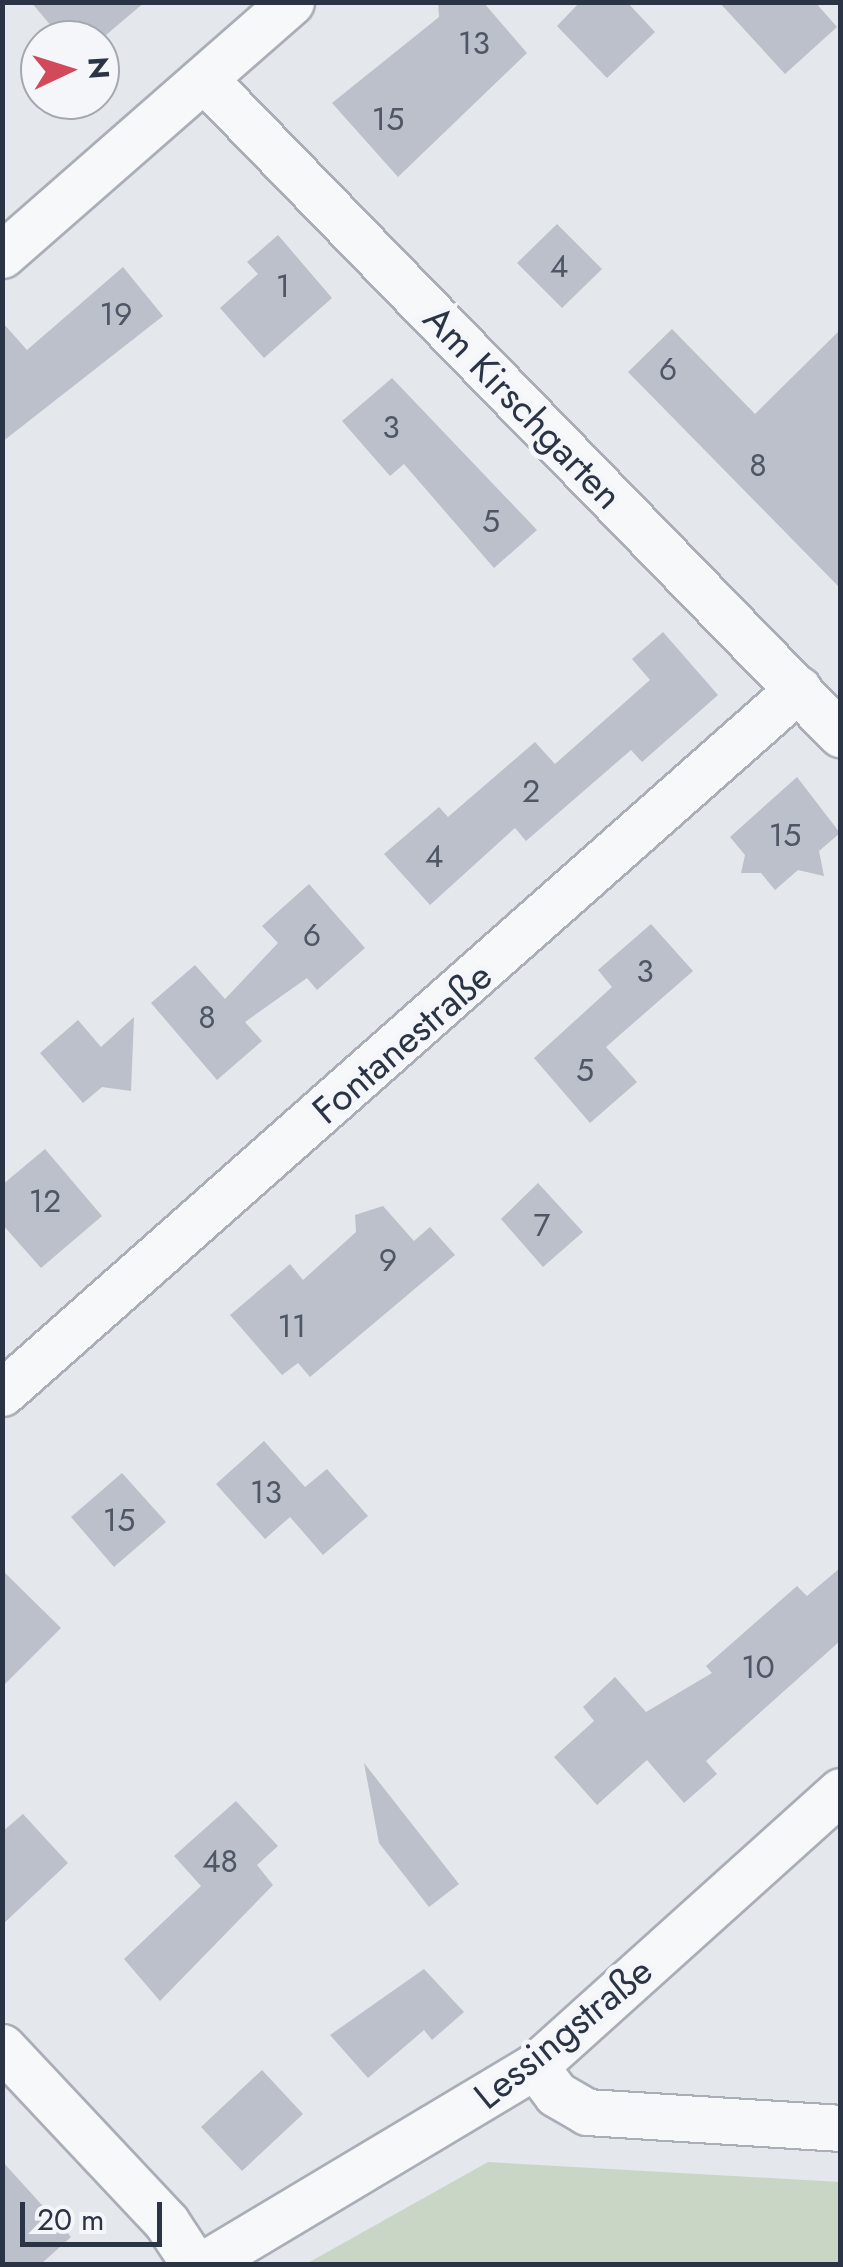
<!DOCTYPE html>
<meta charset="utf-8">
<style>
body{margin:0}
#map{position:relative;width:843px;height:2267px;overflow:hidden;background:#e4e7ec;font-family:Jost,sans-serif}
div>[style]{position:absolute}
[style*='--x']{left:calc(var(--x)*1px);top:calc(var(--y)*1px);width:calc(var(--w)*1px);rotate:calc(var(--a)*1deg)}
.green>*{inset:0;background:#c9d6c5}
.building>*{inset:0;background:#bbc0ca}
.roads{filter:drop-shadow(2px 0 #a9aeb7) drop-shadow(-2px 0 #a9aeb7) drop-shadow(0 2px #a9aeb7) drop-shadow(0 -2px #a9aeb7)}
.street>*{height:45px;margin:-22.5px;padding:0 22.5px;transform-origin:22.5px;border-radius:22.5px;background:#f7f8fa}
span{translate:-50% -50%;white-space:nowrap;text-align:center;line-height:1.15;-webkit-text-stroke:10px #f4f6f9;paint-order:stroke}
.number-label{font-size:32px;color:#4f5766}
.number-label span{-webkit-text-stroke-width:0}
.street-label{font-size:38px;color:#2b3445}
.frame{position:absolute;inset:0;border:5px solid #2b3445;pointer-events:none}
.north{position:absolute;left:20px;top:20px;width:100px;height:100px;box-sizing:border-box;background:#f4f6f9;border:2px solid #a4a8b1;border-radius:50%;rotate:86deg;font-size:28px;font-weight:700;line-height:40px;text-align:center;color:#2b3445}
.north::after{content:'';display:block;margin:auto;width:35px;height:45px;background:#d1495b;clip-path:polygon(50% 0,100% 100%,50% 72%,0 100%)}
.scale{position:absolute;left:20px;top:2202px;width:142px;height:45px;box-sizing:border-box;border:5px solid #2b3445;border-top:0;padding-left:12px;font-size:30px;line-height:35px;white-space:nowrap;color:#2b3445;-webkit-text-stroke:8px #f4f6f9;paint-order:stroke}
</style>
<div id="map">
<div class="green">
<div style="clip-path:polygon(488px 2162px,840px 2182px,840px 2264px,306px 2264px)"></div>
</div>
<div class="building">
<div style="clip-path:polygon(31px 2px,145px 2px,100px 40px,63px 40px)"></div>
<div style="clip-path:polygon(438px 2px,483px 2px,527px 53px,398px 177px,332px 103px,439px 17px)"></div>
<div style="clip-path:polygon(580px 2px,627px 2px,655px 32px,607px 78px,557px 26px)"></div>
<div style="clip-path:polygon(719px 2px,815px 2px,837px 27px,785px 74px)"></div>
<div style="clip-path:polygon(557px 224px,602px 269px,562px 308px,517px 263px)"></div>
<div style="clip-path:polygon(278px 235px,332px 298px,264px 358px,220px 308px,258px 274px,247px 262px)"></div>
<div style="clip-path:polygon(123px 267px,163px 316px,2px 442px,2px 322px,27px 350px)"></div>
<div style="clip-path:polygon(672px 329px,755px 414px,840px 330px,840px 588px,628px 372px)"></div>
<div style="clip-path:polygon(392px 378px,537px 530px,494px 568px,404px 464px,390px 476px,342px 421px)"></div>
<div style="clip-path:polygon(663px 632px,718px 695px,642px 762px,631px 750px,526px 841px,515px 828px,430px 905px,384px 854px,439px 807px,448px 817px,535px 742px,555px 764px,650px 680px,632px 659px)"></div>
<div style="clip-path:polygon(797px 777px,840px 833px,819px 851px,824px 876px,798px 870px,775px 890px,761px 873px,741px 873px,745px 855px,730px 837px)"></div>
<div style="clip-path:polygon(309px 884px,365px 948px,317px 990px,307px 978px,245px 1022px,262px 1041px,217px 1080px,151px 1003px,195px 965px,225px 999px,278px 943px,262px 926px)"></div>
<div style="clip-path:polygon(651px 924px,693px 971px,606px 1047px,637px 1082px,590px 1123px,534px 1058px,612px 987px,598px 970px)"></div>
<div style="clip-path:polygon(134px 1017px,131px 1091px,102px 1087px,83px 1103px,40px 1053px,78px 1020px,101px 1047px)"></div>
<div style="clip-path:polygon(45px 1149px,102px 1216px,41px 1268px,2px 1224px,2px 1185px)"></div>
<div style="clip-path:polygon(538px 1183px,583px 1232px,543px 1267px,501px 1219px)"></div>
<div style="clip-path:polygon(383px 1206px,414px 1241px,430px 1227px,455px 1255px,310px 1377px,298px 1363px,282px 1375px,230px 1315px,290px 1264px,303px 1280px,356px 1232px,355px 1215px)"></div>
<div style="clip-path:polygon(264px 1441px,305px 1487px,327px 1469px,368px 1516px,323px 1555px,290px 1517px,265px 1539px,216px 1484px)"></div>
<div style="clip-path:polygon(122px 1473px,166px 1522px,114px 1567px,71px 1517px)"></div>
<div style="clip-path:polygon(840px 1568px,840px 1641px,706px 1761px,717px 1774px,684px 1803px,647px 1760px,597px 1805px,554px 1757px,594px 1721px,583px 1707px,615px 1677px,646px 1712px,712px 1673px,706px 1666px,797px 1586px,807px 1596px)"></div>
<div style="clip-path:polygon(2px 1570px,61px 1628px,2px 1687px)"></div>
<div style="clip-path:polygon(364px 1763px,459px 1884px,429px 1907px,379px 1843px)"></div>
<div style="clip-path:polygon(236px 1801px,278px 1846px,257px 1865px,273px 1885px,160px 2001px,124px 1959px,201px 1886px,174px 1856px)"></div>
<div style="clip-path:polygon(23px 1814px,68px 1863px,2px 1925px,2px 1832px)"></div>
<div style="clip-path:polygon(424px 1969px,464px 2012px,432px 2040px,424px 2030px,368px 2078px,330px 2035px)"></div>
<div style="clip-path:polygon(262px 2070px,303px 2114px,242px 2171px,201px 2127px)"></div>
<div style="clip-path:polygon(2px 2161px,71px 2237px,41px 2264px,2px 2264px)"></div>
</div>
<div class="roads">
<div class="street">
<div style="--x:205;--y:80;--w:912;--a:45.84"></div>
<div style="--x:2;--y:255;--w:384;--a:-41.2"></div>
<div style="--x:2;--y:1393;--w:1063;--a:-41.49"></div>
<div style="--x:2;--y:2047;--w:241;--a:46.8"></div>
<div style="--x:167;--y:2223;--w:49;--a:56.6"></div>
<div style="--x:535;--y:2066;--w:35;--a:53"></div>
<div style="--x:556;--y:2094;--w:36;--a:30"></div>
<div style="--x:587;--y:2112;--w:254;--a:3.6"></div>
<div style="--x:204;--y:2264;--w:386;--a:-30.9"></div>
<div style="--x:535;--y:2066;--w:411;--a:-42"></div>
</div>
</div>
<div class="number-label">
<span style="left:474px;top:43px">13</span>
<span style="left:388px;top:119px">15</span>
<span style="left:559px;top:266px">4</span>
<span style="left:283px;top:286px">1</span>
<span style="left:116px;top:314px">19</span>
<span style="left:668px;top:369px">6</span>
<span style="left:391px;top:427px">3</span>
<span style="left:758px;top:465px">8</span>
<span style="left:491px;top:521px">5</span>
<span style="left:531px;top:791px">2</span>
<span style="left:785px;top:835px">15</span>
<span style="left:434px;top:856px">4</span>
<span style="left:312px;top:935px">6</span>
<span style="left:645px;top:971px">3</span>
<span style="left:207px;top:1017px">8</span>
<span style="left:585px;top:1070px">5</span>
<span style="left:45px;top:1201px">12</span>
<span style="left:542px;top:1225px">7</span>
<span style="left:388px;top:1260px">9</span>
<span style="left:292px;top:1326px">11</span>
<span style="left:266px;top:1492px">13</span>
<span style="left:119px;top:1520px">15</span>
<span style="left:758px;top:1667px">10</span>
<span style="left:220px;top:1861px">48</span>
</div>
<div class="street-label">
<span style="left:523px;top:407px;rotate:46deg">Am Kirschgarten</span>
<span style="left:402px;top:1043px;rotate:-41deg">Fontanestraße</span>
<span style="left:563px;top:2033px;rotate:-39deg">Lessingstraße</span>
</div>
<div class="frame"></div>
<div class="north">N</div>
<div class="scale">20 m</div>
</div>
